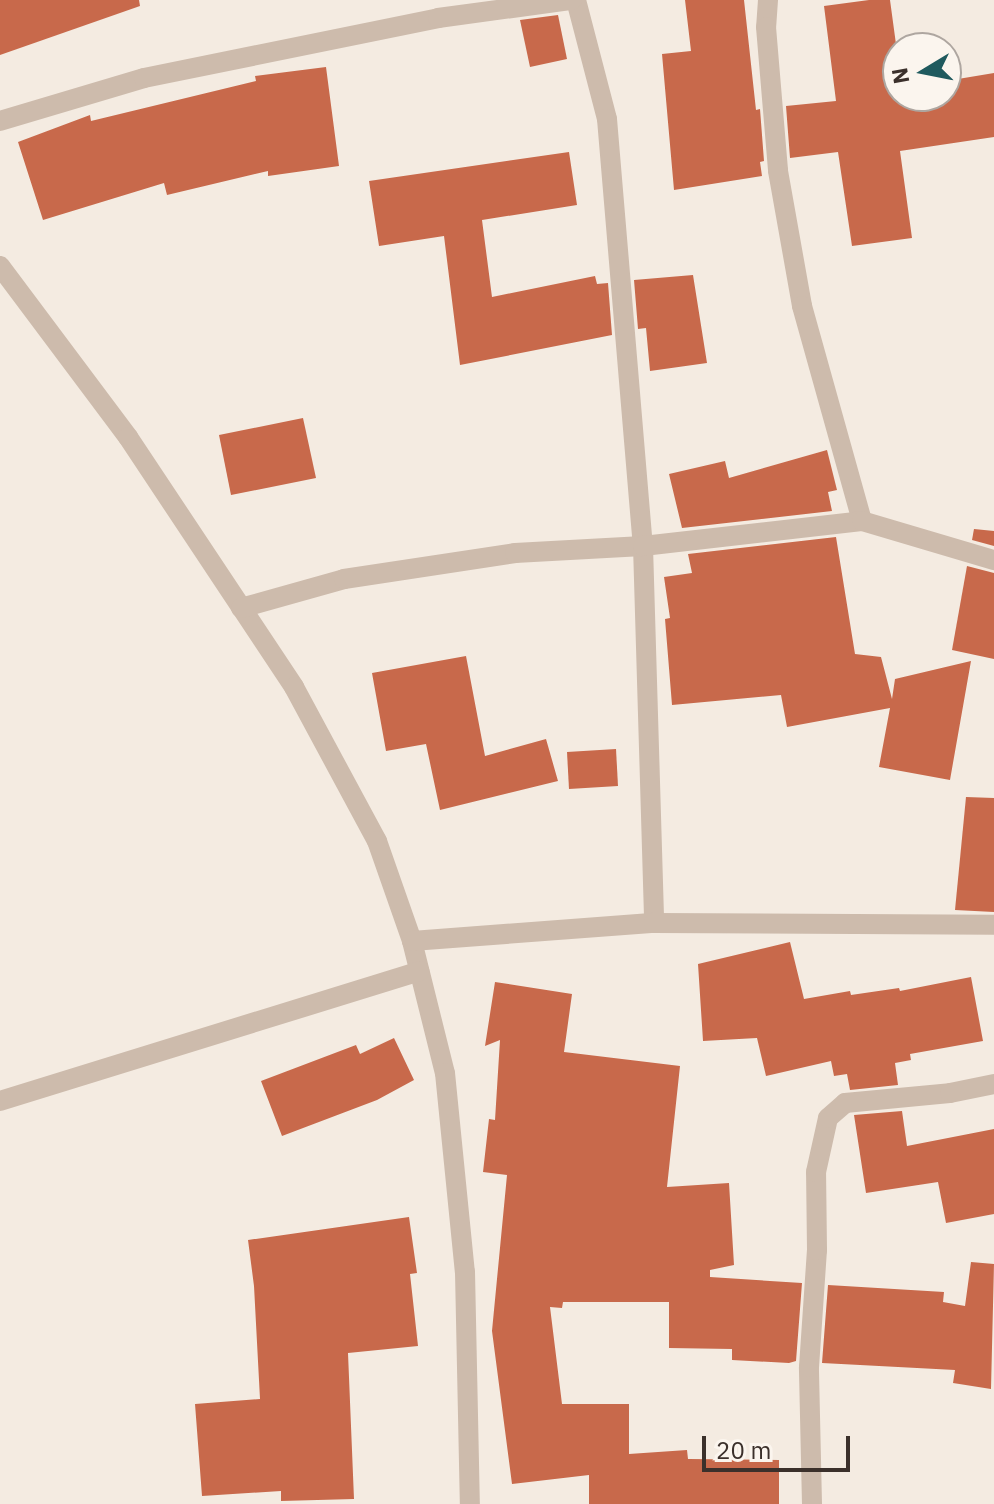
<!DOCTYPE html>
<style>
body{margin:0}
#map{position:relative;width:994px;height:1504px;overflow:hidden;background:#f4ebe1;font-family:"IBM Plex Sans",sans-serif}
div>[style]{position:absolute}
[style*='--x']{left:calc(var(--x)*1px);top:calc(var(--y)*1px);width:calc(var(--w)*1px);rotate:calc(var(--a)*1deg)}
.building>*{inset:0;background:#c8694b}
.street>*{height:20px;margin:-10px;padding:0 10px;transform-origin:10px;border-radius:10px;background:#cdbbac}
span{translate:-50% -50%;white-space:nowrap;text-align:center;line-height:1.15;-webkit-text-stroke:6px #fbf5ee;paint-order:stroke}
.north{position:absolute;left:882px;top:32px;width:80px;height:80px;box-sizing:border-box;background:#fbf5ee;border:2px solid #aea6a0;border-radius:50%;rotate:260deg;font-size:22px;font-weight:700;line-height:32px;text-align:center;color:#3b302b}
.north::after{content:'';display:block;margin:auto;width:28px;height:36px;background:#1f5a5e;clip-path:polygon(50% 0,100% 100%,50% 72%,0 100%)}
.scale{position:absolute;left:702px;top:1436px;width:148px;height:36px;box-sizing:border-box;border:4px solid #3b302b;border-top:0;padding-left:10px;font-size:24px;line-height:28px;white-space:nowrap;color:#3b302b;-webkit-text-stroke:6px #fbf5ee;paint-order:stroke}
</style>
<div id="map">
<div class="building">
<div style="clip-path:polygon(0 0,139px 0,140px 6px,0 55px)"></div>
<div style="clip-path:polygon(685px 0,744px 0,756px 110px,760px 109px,764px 161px,760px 162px,762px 176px,674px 190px,662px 54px,691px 51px)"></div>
<div style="clip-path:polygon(869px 0,890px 0,898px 59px,898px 96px,946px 96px,946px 81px,994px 73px,994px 137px,900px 151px,912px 238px,852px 246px,838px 152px,790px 158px,786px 106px,836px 101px,824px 6px)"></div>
<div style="clip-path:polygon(558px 15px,567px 59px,530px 67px,520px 20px)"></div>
<div style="clip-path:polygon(326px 67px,339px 166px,268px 176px,268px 171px,167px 195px,164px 183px,43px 220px,18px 142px,90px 115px,91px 121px,256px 81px,255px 76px)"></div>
<div style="clip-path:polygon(569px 152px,577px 205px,482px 220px,492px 297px,595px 276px,597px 284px,608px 283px,612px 335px,460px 365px,444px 236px,379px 246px,369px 181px)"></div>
<div style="clip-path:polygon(693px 275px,707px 363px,650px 371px,646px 328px,638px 329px,634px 280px)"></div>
<div style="clip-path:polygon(303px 418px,316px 478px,231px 495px,219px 435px)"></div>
<div style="clip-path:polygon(827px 450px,837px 490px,828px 492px,832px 511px,682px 528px,669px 474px,725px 461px,729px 478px)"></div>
<div style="clip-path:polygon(974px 529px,994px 531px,994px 546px,972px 540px)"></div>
<div style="clip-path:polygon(836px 537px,855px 654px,881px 657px,892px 699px,895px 679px,971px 661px,950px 780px,879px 767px,890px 708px,787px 727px,781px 695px,672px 705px,665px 619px,670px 618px,664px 577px,692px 573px,688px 554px)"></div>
<div style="clip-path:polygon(967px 566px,994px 573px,994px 659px,952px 650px)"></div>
<div style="clip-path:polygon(466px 656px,485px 756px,546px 739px,558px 781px,440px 810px,426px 744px,386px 751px,372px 673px)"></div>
<div style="clip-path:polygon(616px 749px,618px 786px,569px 789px,567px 752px)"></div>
<div style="clip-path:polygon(966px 797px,994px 798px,994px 912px,955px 910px)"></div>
<div style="clip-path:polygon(790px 942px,804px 999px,850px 991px,851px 995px,899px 988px,900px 991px,971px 977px,983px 1041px,910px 1054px,911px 1060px,895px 1063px,898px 1085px,850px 1090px,847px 1074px,834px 1076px,831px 1061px,766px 1076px,757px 1038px,703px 1041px,698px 964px)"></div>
<div style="clip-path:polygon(495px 982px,572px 994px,564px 1052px,680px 1066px,667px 1187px,729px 1183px,734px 1265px,710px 1270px,710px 1277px,802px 1283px,796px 1361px,789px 1363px,732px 1360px,732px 1349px,669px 1348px,669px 1302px,563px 1302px,562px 1308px,550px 1307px,562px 1404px,629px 1404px,629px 1454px,687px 1450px,688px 1459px,779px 1460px,779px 1504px,589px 1504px,589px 1475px,512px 1484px,492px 1331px,507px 1175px,483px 1172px,489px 1119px,495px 1120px,500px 1040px,485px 1046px)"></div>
<div style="clip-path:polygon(394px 1038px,414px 1080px,377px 1100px,282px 1136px,261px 1081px,356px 1045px,360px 1054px)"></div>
<div style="clip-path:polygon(902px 1111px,907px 1146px,994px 1129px,994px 1214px,946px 1223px,938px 1182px,866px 1193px,854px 1115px)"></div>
<div style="clip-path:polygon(409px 1217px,417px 1273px,410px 1274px,418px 1346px,348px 1353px,354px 1499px,281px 1501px,281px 1491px,202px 1496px,195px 1404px,260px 1399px,254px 1286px,248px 1240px)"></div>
<div style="clip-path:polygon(971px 1262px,994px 1264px,991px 1389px,953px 1383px,955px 1370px,822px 1363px,828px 1285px,944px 1292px,943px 1302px,965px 1306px)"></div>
</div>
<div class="street">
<div style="--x:576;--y:0;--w:123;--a:75.4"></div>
<div style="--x:607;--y:119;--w:429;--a:85.2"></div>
<div style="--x:643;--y:546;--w:377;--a:88.3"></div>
<div style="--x:768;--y:0;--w:27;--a:94"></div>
<div style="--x:766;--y:27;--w:144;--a:85.2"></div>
<div style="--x:778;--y:171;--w:137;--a:79.9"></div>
<div style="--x:802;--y:306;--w:223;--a:74.4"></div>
<div style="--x:0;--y:121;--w:150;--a:-16.6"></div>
<div style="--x:144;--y:78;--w:300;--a:-11.5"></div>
<div style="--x:438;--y:18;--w:135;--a:-7.7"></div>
<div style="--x:0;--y:266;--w:214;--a:53.2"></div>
<div style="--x:128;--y:437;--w:300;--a:56.4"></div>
<div style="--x:294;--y:687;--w:175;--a:61.7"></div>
<div style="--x:377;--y:841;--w:106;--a:70.7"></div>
<div style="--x:412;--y:941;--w:136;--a:76"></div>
<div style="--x:445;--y:1073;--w:200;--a:84.3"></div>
<div style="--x:465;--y:1272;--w:232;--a:88.8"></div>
<div style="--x:241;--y:608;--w:107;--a:-15.7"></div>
<div style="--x:344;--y:579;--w:173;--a:-8.6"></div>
<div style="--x:515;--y:553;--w:128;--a:-3.1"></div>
<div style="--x:643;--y:546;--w:220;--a:-6.5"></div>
<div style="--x:862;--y:521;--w:138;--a:16.5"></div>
<div style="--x:412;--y:941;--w:243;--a:-4.3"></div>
<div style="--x:654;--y:923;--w:340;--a:0.3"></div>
<div style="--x:0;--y:1101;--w:439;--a:-17.2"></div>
<div style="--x:812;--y:1504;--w:137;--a:-91.3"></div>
<div style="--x:809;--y:1367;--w:117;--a:-86.1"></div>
<div style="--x:817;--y:1250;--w:78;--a:-90.7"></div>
<div style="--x:816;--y:1172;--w:55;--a:-77.5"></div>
<div style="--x:828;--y:1118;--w:23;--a:-41"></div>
<div style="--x:845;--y:1103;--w:105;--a:-5.4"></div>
<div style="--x:950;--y:1093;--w:45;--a:-11.6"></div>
</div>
<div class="north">N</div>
<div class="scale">20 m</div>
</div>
